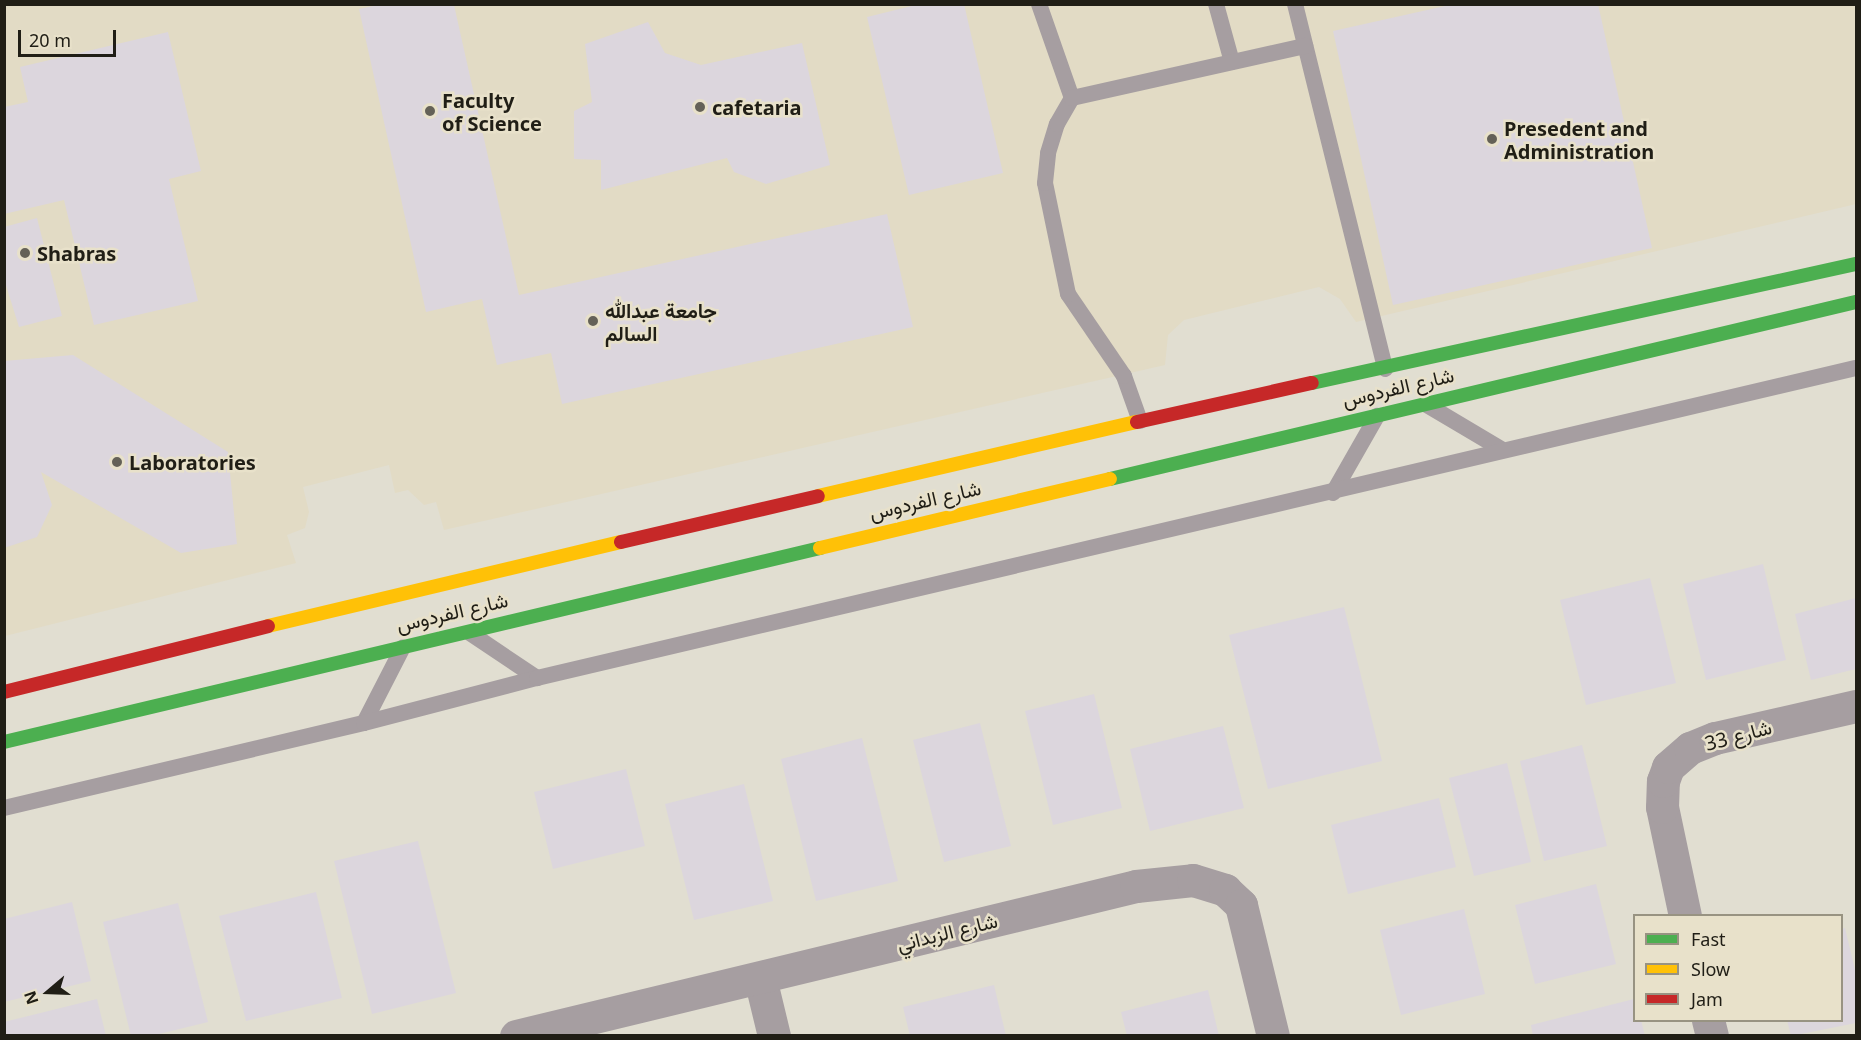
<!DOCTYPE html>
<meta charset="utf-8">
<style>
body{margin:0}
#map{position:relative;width:1861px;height:1040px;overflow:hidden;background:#e1ded1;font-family:"Noto Sans",Vazirmatn,sans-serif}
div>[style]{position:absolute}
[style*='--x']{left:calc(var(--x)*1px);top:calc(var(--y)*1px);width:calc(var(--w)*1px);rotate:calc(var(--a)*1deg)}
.built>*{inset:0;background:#e2dbc5}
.building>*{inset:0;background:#dcd6dd}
.lane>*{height:16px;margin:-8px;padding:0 8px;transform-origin:8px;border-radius:8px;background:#a69ea1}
.street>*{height:33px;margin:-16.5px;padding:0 16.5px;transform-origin:16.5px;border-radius:16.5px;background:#a69ea1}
.fast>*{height:14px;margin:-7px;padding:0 7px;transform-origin:7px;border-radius:7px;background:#4caf50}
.slow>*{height:14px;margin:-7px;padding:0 7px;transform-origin:7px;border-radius:7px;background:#ffc107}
.jam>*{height:14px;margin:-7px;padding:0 7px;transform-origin:7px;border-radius:7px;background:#c62828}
.dots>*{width:16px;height:16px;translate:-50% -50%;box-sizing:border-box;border:3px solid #e8e1ca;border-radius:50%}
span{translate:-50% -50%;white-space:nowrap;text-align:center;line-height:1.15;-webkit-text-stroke:5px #e8e1ca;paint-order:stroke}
.poi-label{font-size:20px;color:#201e16;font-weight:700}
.left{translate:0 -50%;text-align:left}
.street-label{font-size:20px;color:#201e16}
.frame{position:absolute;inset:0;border:6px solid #201e16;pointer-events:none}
.legend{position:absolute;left:1633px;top:914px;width:210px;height:108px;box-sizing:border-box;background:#e8e1ca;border:2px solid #989382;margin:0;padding:8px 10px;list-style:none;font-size:18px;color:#201e16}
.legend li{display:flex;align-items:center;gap:12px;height:30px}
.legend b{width:30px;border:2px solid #989382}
.north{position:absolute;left:18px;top:962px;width:60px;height:60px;-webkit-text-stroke:4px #e8e1ca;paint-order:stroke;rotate:251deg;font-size:16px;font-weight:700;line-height:24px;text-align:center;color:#201e16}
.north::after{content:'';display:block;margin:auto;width:21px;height:27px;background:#201e16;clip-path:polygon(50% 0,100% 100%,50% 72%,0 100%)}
.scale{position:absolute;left:18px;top:30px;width:98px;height:27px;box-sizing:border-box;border:3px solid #201e16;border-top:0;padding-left:8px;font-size:18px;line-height:21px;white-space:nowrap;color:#201e16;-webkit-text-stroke:4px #e8e1ca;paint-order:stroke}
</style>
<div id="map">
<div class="built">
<div style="clip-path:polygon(4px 5px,1856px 5px,1856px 204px,1356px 322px,1340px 299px,1319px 287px,1184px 320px,1168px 335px,1165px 365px,444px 530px,436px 502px,424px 505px,408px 490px,395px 493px,389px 465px,303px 487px,309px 512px,305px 528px,287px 535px,296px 563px,5px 636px)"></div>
</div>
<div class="building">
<div style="clip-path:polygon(920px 4px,964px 4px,1003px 173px,909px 195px,867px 17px)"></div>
<div style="clip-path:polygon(1454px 4px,1598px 4px,1652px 248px,1393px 305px,1333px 31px)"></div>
<div style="clip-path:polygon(378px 5px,454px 5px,519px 295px,887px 214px,913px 327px,562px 404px,551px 353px,497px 365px,482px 299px,426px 312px,359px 9px)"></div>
<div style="clip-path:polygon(648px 22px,665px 53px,701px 65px,802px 43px,830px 165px,766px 184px,734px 172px,727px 158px,601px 190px,601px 160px,574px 159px,574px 111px,592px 102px,585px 44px)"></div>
<div style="clip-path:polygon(168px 32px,201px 171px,169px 179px,198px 301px,94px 325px,64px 200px,4px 214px,4px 107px,28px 102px,20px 67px)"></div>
<div style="clip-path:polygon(37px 218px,62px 316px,19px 327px,4px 279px,4px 227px)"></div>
<div style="clip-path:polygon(73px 355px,228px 452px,237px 544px,181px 553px,41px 472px,52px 505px,37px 537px,4px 548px,4px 361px)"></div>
<div style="clip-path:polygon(1763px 564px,1786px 660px,1706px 680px,1683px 584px)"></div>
<div style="clip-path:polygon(1650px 578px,1676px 683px,1586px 705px,1560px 600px)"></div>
<div style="clip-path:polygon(1856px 598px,1856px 669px,1811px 680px,1795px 614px)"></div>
<div style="clip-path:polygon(1344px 607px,1382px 761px,1268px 789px,1229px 635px)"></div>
<div style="clip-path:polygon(1094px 694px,1122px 808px,1053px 825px,1025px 711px)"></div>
<div style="clip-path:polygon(980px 723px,1011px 846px,944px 862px,913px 740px)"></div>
<div style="clip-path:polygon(1223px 726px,1244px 808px,1150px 831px,1130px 749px)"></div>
<div style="clip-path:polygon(862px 738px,898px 881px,816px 901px,781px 759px)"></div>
<div style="clip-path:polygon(1582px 745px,1607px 846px,1544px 861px,1520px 761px)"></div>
<div style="clip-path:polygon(1507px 763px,1531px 862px,1474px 876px,1449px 778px)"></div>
<div style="clip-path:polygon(626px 769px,645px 846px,553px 869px,534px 792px)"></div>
<div style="clip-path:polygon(744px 784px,773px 901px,694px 920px,665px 804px)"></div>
<div style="clip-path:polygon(1439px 798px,1456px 867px,1348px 894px,1331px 825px)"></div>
<div style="clip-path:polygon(418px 841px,456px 993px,372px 1014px,334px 861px)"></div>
<div style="clip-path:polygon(1596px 884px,1616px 964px,1535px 984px,1515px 905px)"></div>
<div style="clip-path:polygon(316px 892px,342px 998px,246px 1021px,219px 916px)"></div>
<div style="clip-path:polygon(72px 902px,91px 981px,4px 1002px,4px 919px)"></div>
<div style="clip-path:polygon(178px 903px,208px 1022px,151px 1036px,131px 1036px,103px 922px)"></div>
<div style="clip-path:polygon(1464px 909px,1485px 994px,1401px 1015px,1380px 930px)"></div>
<div style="clip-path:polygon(1845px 928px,1856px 974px,1856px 1023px,1791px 1036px,1787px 1020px,1842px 1020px,1842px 929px)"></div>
<div style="clip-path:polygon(994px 985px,1006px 1036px,910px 1036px,903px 1007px)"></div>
<div style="clip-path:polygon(1208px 990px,1219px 1036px,1127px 1036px,1121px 1012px)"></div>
<div style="clip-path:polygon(97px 999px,106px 1036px,4px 1036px,4px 1022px)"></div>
<div style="clip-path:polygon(1634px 999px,1634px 1020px,1641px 1020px,1645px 1036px,1533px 1036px,1531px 1025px)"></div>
</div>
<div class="lane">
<div style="--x:1039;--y:4;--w:100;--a:70.7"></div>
<div style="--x:1216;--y:4;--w:60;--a:74.6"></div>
<div style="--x:1295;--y:4;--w:376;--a:76.1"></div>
<div style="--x:1427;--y:405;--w:86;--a:30.7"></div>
<div style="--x:1140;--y:421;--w:48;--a:-109.6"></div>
<div style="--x:1124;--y:376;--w:99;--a:-124.3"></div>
<div style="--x:1068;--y:294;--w:113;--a:-101.7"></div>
<div style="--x:1045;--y:183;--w:30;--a:-84"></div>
<div style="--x:1048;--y:153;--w:30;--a:-73"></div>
<div style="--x:1057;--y:124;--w:30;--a:-60"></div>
<div style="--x:1072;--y:98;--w:239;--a:-12.6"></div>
<div style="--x:1333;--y:493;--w:89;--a:-60.3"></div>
<div style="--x:470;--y:633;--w:81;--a:33.9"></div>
<div style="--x:364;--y:723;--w:85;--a:-62.8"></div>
<div style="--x:4;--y:808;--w:370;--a:-13.3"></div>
<div style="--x:364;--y:723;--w:179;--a:-14.6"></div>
<div style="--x:537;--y:678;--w:1355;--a:-13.23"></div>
</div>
<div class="street">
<div style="--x:1685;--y:916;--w:111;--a:-101.9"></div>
<div style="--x:1662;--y:807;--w:26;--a:-88"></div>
<div style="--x:1663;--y:781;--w:15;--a:-70"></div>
<div style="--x:1668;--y:767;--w:29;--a:-41"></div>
<div style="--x:1690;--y:748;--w:27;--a:-22"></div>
<div style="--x:1715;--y:738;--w:145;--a:-12.8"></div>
<div style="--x:760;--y:978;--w:60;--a:76.4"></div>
<div style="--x:1708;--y:1020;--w:16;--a:76"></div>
<div style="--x:516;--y:1036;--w:638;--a:-13.6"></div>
<div style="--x:1136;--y:886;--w:57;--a:-6"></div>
<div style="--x:1193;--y:880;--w:34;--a:17"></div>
<div style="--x:1225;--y:890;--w:22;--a:43"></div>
<div style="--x:1241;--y:905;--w:135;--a:76.3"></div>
</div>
<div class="fast">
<div style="--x:1312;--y:383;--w:557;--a:-12.34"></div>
<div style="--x:1110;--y:479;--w:767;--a:-13.35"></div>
<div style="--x:4;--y:742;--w:839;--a:-13.37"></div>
</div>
<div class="slow">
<div style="--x:818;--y:496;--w:327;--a:-13.1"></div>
<div style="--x:820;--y:548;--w:298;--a:-13.4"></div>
<div style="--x:268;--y:626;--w:363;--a:-13.4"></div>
</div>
<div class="jam">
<div style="--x:1137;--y:422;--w:179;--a:-12.6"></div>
<div style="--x:621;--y:542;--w:202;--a:-13.1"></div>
<div style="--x:4;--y:692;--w:272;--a:-14"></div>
</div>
<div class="dots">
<div style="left:700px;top:107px;background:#646157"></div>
<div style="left:430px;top:111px;background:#646157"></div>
<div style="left:1492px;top:139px;background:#646157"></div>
<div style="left:25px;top:253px;background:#646157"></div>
<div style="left:593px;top:321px;background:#646157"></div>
<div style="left:117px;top:462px;background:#646157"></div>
</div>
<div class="poi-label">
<span class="left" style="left:442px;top:112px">Faculty<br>of Science</span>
<span class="left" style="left:712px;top:107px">cafetaria</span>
<span class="left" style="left:1504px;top:140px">Presedent and<br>Administration</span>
<span class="left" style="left:37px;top:253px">Shabras</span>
<span class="left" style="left:605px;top:322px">جامعة عبدالله<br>السالم</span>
<span class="left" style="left:129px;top:462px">Laboratories</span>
</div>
<div class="street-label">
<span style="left:1398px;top:387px;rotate:-13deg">شارع الفردوس</span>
<span style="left:925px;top:500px;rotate:-13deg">شارع الفردوس</span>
<span style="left:452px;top:612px;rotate:-13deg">شارع الفردوس</span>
<span style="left:1738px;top:735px;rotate:-15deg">شارع 33</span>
<span style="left:947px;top:932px;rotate:-14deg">شارع الزبداني</span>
</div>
<div class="frame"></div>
<ul class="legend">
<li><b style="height:8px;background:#4caf50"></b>Fast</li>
<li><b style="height:8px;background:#ffc107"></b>Slow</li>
<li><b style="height:8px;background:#c62828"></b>Jam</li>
</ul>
<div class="north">N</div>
<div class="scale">20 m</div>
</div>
